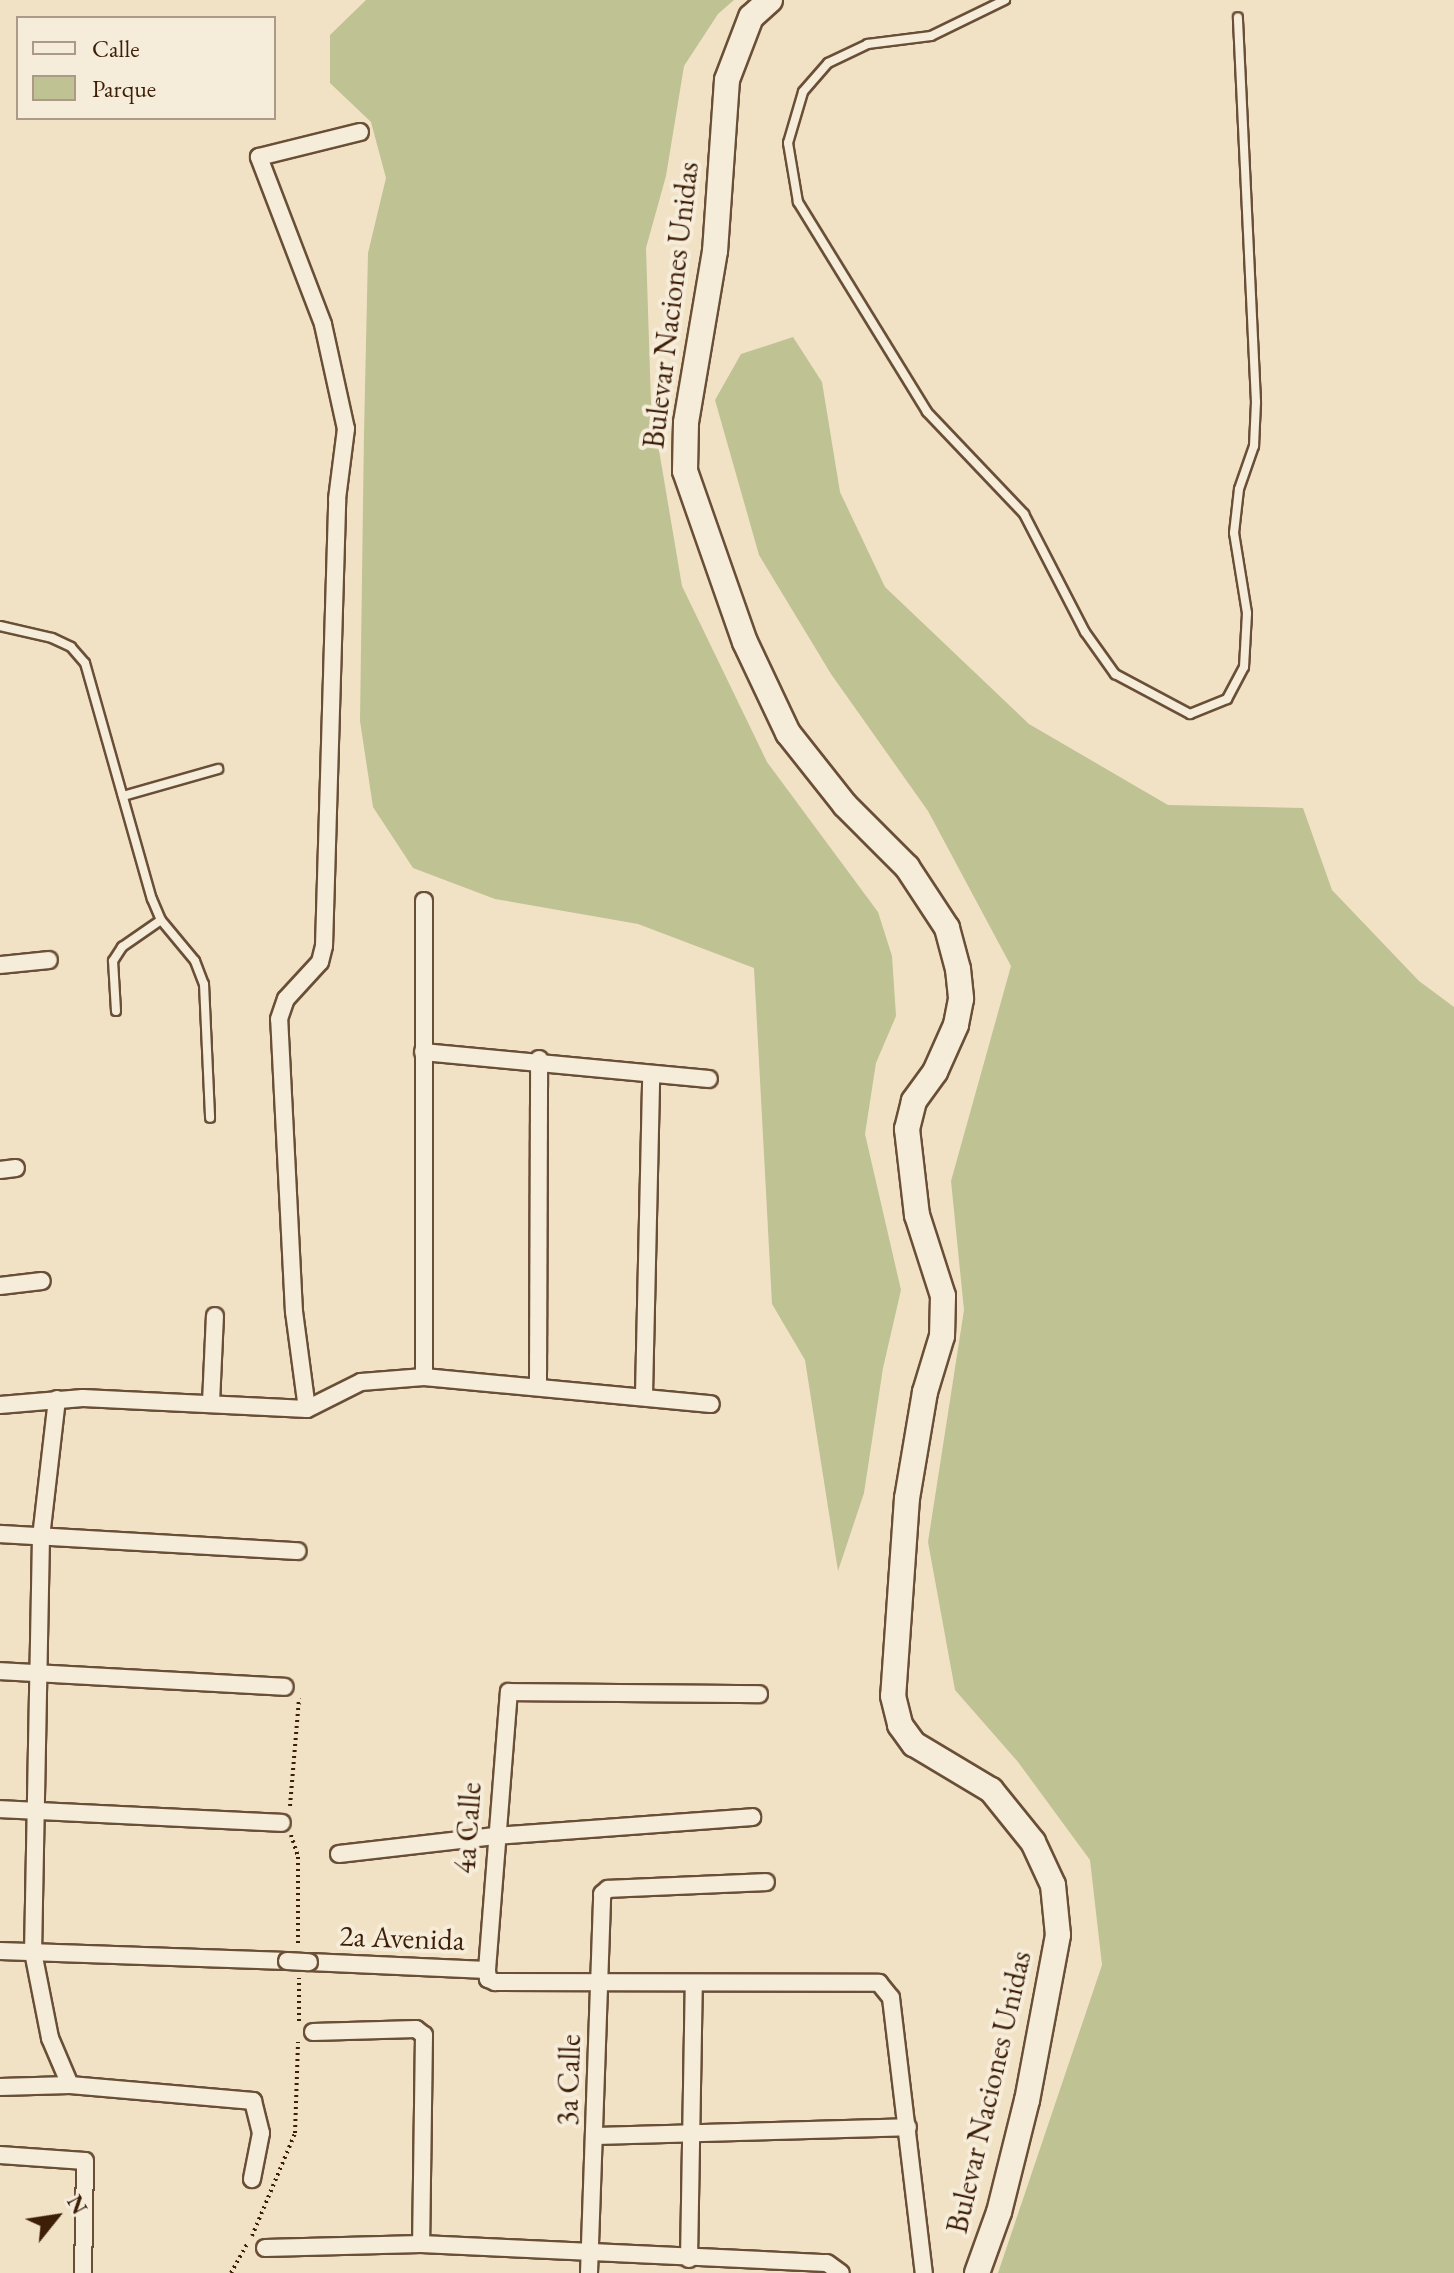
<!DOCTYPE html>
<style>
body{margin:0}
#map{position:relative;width:1454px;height:2273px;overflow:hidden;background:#f1e2c6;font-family:"EB Garamond",serif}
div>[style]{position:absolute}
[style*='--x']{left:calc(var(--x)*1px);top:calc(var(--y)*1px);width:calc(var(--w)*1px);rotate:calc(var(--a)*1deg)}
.green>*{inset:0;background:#bfc292}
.path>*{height:4px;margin-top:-2px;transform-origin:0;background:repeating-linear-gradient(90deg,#3d1e07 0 2px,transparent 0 6px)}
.roads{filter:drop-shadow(2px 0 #6a4f37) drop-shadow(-2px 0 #6a4f37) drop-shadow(0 2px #6a4f37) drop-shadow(0 -2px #6a4f37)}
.service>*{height:8px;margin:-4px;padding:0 4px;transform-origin:4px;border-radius:4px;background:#f6ecda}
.minor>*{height:16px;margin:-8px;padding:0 8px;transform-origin:8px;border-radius:8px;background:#f6ecda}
.secondary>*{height:24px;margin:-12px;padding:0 12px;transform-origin:12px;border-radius:12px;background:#f6ecda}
.bridges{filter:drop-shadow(2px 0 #6a4f37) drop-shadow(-2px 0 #6a4f37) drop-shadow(0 2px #6a4f37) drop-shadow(0 -2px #6a4f37)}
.minor-bridge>*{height:16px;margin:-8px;padding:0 8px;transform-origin:8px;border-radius:8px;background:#f6ecda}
span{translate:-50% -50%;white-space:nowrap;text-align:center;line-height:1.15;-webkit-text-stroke:8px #f6ecda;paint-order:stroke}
.street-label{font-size:30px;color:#3d1e07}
.legend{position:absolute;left:16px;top:16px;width:260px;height:104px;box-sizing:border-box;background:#f6ecda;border:2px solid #ac9a86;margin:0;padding:10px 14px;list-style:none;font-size:24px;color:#3d1e07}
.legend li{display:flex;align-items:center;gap:16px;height:40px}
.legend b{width:40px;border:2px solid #ac9a86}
.north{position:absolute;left:16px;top:2177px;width:80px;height:80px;-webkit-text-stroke:6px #f6ecda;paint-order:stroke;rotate:60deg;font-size:22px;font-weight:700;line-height:32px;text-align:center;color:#3d1e07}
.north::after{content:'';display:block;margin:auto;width:28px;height:36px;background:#3d1e07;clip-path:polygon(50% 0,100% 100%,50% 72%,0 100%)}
</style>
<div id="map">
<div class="green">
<div style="clip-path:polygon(366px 0,734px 0,718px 14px,684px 66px,666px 176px,646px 248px,651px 403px,682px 586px,767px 762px,878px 912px,892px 956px,896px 1016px,876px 1063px,865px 1134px,901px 1290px,883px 1368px,864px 1493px,838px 1571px,805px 1360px,772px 1304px,754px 968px,638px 924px,495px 899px,413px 868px,373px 807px,360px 721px,364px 433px,368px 253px,386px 178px,371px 122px,330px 83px,330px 35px)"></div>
<div style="clip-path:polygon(793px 337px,822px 382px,840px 492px,885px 587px,1029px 724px,1168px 805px,1303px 808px,1332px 890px,1419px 981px,1454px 1007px,1454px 2273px,998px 2273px,1102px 1965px,1090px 1860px,1018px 1762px,955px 1690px,928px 1542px,964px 1310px,951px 1181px,1011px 966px,928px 811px,831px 674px,759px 555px,715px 400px,741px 354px)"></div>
</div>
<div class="path">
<div style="--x:290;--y:1806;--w:108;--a:-85.2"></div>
<div style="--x:291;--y:1835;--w:23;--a:72"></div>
<div style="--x:298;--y:1857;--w:88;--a:90"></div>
<div style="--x:299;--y:2021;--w:43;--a:-90"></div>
<div style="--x:252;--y:2236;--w:112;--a:-67.3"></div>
<div style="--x:295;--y:2133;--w:91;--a:-88.1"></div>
<div style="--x:231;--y:2273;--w:33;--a:-61"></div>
</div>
<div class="roads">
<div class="service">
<div style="--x:1005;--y:0;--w:82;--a:154.1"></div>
<div style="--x:931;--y:36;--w:64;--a:172.8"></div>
<div style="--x:868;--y:44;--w:44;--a:154.6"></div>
<div style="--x:828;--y:63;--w:38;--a:131"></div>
<div style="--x:803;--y:92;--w:53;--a:106.4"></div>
<div style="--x:788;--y:143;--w:60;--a:80.4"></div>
<div style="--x:798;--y:202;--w:246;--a:58.4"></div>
<div style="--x:927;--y:412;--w:141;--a:46.4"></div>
<div style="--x:1024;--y:514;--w:133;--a:62.7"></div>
<div style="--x:1085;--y:632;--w:52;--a:54.5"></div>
<div style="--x:1115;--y:674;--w:85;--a:28.1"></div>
<div style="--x:1190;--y:714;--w:40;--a:-22"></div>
<div style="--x:1227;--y:699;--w:36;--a:-62"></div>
<div style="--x:1244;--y:667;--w:54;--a:-86.8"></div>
<div style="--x:1247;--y:613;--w:81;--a:-99.2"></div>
<div style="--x:1234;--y:533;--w:44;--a:-83.5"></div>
<div style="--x:1239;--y:489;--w:46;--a:-70.8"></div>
<div style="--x:1254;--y:446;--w:44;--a:-87.4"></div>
<div style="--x:1256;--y:402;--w:385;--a:-92.7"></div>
<div style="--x:0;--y:626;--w:53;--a:13"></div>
<div style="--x:52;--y:638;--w:21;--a:25"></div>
<div style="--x:71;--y:647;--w:21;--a:49"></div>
<div style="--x:85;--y:663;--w:245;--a:74.2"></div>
<div style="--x:152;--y:899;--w:23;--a:67"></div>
<div style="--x:161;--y:920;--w:53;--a:50.3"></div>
<div style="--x:195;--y:961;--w:25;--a:69"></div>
<div style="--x:204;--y:984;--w:134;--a:87.4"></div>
<div style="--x:123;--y:796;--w:99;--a:-15.9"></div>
<div style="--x:116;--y:1011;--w:50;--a:-93.4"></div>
<div style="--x:113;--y:961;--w:17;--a:-57"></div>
<div style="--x:122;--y:947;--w:47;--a:-34.7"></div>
</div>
<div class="minor">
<div style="--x:0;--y:965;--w:49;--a:-5.8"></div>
<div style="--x:423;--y:1052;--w:287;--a:5.4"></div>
<div style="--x:0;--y:1170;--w:16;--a:-7"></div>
<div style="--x:0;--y:1286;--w:42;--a:-6.8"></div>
<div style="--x:424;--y:1377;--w:476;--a:-90"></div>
<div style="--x:538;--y:1384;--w:325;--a:-89.8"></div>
<div style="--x:644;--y:1394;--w:320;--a:-88.7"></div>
<div style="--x:57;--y:1399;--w:139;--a:96.6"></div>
<div style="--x:41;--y:1537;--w:415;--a:91.1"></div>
<div style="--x:33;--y:1952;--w:88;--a:78.8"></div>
<div style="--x:50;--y:2038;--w:51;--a:66.9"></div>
<div style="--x:70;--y:2085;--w:184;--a:5"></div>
<div style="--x:253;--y:2101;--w:33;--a:76"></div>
<div style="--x:261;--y:2133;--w:47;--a:101.1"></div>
<div style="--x:211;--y:1403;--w:87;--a:-87.4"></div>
<div style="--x:0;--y:1405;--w:83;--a:-4.8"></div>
<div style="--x:83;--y:1398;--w:224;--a:2.8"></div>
<div style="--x:307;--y:1409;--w:60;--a:-26.6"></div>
<div style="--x:361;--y:1382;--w:63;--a:-4.5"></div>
<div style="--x:424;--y:1377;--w:288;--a:5.4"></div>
<div style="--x:307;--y:1409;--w:98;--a:-97.6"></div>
<div style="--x:294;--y:1312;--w:293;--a:-92.9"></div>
<div style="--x:279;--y:1019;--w:21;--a:-71"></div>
<div style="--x:286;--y:999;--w:50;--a:-47.4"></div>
<div style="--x:320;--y:962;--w:16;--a:-76"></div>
<div style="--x:324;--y:946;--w:447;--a:-88.3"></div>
<div style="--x:337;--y:499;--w:71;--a:-82.7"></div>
<div style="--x:346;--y:429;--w:107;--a:-102.4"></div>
<div style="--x:323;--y:324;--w:179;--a:-111"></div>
<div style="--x:259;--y:157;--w:104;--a:-13.9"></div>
<div style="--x:0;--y:1534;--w:298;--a:3.3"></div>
<div style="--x:0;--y:1671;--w:285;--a:3.2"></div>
<div style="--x:0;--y:1809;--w:282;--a:2.8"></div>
<div style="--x:339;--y:1854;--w:157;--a:-6.6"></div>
<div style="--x:495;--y:1836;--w:258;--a:-4.2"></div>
<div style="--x:0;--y:1951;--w:287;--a:2"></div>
<div style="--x:309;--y:1962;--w:178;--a:2.6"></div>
<div style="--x:487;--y:1970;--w:9;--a:84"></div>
<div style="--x:488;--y:1979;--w:8;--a:23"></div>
<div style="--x:495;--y:1982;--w:384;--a:0.1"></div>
<div style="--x:879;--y:1983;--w:19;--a:51"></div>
<div style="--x:891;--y:1998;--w:277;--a:83.2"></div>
<div style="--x:487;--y:1970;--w:279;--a:-85.5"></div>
<div style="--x:509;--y:1692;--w:250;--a:0.5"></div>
<div style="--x:313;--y:2032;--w:103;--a:-1.7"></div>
<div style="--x:416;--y:2029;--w:10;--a:37"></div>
<div style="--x:424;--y:2035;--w:209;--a:90.8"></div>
<div style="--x:0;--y:2087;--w:70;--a:-1.6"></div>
<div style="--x:595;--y:2136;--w:313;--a:-1.6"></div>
<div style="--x:0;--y:2155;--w:85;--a:4"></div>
<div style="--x:85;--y:2161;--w:112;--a:91"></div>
<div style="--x:265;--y:2248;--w:156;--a:-1.5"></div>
<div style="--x:421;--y:2244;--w:406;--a:2.7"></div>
<div style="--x:827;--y:2263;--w:17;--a:36"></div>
<div style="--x:689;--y:2259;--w:275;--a:-89"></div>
<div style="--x:589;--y:2273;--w:379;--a:-88"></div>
<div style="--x:602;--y:1894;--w:8;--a:-40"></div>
<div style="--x:608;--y:1889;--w:158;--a:-2.5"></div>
</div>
<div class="secondary">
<div style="--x:770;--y:0;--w:25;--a:138"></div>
<div style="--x:751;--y:17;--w:67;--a:110.9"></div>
<div style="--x:727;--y:80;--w:171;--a:94"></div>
<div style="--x:715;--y:251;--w:174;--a:99.6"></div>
<div style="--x:686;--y:423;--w:48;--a:91.2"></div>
<div style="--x:685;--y:471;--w:181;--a:70.7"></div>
<div style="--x:745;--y:642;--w:101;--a:64.7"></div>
<div style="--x:788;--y:733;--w:92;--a:51.6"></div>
<div style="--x:845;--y:805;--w:88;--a:45"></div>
<div style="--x:907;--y:867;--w:73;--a:56.7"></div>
<div style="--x:947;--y:928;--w:42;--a:75"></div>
<div style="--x:958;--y:969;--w:30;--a:84"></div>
<div style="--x:961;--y:999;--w:26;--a:101"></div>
<div style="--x:956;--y:1025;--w:51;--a:114.1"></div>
<div style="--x:935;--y:1072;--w:36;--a:126"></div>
<div style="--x:914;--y:1101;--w:29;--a:104"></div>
<div style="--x:907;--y:1129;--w:87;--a:83.4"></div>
<div style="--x:917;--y:1215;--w:85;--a:72.2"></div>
<div style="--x:943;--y:1296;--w:40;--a:91.4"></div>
<div style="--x:942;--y:1336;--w:59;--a:106.9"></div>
<div style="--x:925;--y:1392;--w:108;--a:99.6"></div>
<div style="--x:907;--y:1498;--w:198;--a:94"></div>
<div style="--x:893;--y:1696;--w:30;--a:76"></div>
<div style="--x:900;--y:1725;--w:24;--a:54"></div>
<div style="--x:914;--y:1744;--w:90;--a:30.9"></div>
<div style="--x:991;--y:1790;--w:67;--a:51.1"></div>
<div style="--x:1033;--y:1842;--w:47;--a:65.1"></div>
<div style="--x:1053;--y:1885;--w:50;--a:84.3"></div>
<div style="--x:1058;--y:1935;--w:168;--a:100.6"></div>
<div style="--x:1027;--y:2100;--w:115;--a:104"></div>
<div style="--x:999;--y:2212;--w:65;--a:109.8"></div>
</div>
</div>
<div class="bridges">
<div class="minor-bridge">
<div style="--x:287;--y:1961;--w:22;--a:3"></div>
</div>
</div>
<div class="street-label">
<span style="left:671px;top:305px;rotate:-83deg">Bulevar Naciones Unidas</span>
<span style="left:468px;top:1828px;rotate:-86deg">4a Calle</span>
<span style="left:402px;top:1938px;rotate:2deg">2a Avenida</span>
<span style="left:569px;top:2080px;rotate:-88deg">3a Calle</span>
<span style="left:989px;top:2092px;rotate:-77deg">Bulevar Naciones Unidas</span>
</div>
<ul class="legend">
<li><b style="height:10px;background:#f6ecda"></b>Calle</li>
<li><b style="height:22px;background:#bfc292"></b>Parque</li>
</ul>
<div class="north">N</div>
</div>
